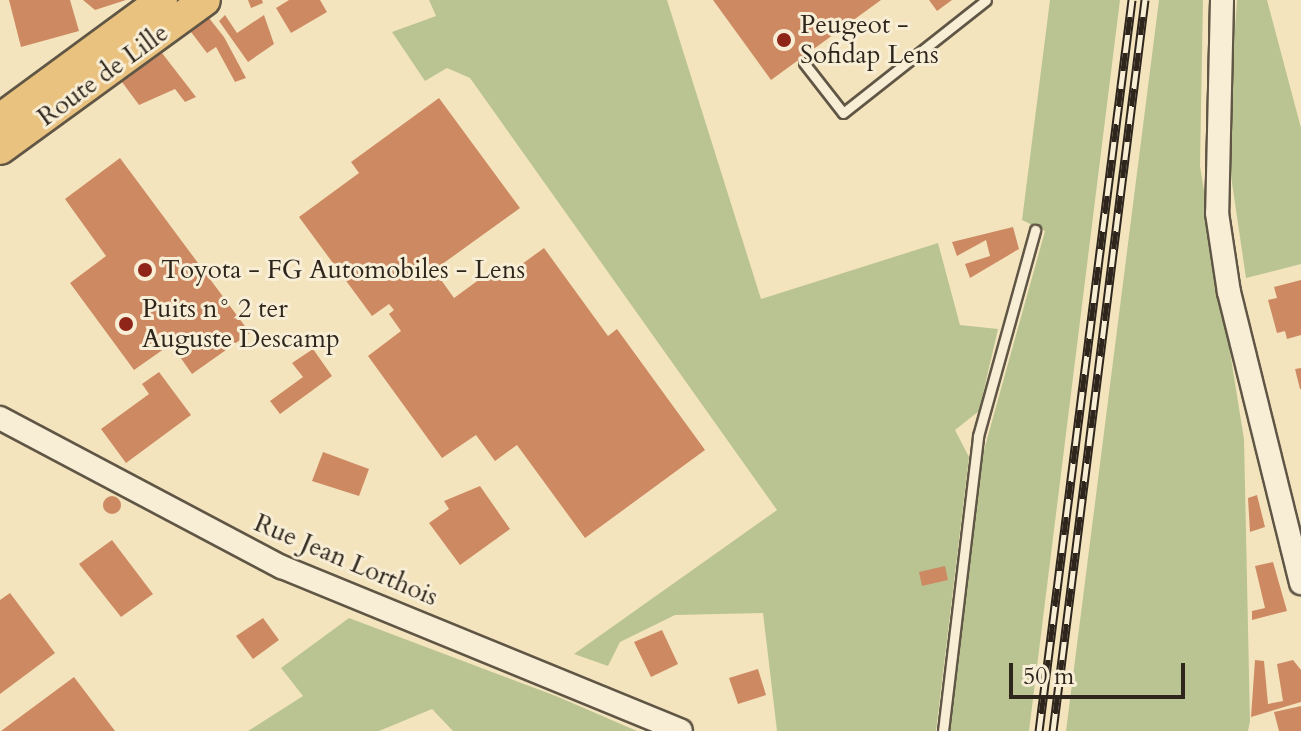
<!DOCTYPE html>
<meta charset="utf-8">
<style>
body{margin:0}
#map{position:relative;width:1301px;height:731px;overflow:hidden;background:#f4e4be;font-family:Cardo,serif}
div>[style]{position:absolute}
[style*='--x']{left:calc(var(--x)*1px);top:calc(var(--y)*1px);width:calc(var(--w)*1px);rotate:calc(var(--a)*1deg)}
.green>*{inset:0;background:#bac493}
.building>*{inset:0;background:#cd8a62}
.round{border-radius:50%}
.roads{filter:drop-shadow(2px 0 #605645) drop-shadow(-2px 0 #605645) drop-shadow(0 2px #605645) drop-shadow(0 -2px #605645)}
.service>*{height:9px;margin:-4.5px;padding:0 4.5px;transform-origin:4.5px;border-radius:4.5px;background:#f8edd5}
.tertiary>*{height:22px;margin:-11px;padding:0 11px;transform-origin:11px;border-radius:11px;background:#f8edd5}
.primary>*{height:30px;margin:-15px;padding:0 15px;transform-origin:15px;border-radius:15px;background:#eac27f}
.rail>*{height:9px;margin-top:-4.5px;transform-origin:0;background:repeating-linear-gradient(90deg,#f8edd5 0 18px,#2e261d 0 36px);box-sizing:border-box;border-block:2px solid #2e261d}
.dots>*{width:22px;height:22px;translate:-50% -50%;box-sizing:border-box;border:4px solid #f8edd5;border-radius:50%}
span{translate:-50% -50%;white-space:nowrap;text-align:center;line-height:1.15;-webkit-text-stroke:6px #f8edd5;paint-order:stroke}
.poi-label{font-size:26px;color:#2e261d}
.left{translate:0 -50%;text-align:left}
.street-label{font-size:26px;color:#2e261d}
.scale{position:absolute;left:1009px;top:663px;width:176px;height:36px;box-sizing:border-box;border:4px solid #2e261d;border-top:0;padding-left:10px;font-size:24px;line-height:28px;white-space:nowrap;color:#2e261d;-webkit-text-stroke:6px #f8edd5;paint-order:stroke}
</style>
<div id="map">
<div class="green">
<div style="clip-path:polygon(429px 0,667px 0,761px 299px,938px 243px,960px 325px,998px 329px,979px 411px,955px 430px,969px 457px,936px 731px,777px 731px,763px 613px,675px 615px,620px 642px,608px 666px,574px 654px,777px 510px,470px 78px,447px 68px,425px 81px,392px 32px,436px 16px)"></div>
<div style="clip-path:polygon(1050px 0,1120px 0,1029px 731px,950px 731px,982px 457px,1045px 231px,1022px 220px)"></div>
<div style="clip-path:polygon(1159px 0,1203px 0,1200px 166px,1244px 439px,1250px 721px,1248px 731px,1066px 731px)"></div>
<div style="clip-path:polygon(1237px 0,1267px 0,1301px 128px,1301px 264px,1246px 278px,1227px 149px)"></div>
<div style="clip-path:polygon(349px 618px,556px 696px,637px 731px,453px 731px,432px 709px,379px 731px,248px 731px,303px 696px,281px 668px)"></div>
</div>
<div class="building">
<div style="clip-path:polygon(9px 0,70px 0,79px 31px,21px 47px)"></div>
<div style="clip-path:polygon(83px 0,126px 0,95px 10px)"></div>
<div style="clip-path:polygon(248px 0,262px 0,263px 3px,251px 8px)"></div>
<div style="clip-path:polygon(289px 0,320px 0,327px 12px,291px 33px,276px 8px)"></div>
<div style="clip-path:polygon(713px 0,881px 0,771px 80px)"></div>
<div style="clip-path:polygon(929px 0,952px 0,937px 11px)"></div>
<div style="clip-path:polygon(225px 15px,237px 33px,264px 15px,274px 44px,248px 62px,219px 21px)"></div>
<div style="clip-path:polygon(209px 18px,224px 37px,246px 78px,235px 82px,216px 47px,207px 53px,191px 32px)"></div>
<div style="clip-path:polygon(162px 53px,196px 97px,185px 102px,175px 89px,139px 105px,122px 82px)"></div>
<div style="clip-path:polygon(439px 98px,520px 208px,434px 270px,454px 298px,499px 265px,507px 275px,544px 248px,608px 336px,617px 329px,705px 450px,585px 538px,517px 445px,495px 461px,476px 435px,442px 458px,368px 356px,401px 331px,389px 314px,394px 310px,389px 304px,372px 316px,299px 217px,359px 173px,351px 162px)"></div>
<div style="clip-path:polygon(120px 158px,250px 333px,192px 374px,171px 344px,134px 370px,70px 283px,106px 256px,65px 199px)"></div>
<div style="clip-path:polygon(1013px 227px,1019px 249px,970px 278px,965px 264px,990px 256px,986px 240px,957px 256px,952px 242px)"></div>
<div style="clip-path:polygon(1301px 280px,1301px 335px,1287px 339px,1285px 331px,1277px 333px,1268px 300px,1277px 298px,1274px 287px)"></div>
<div style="clip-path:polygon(313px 349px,332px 376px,280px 414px,270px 401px,303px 377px,292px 363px)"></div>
<div style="clip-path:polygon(1301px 368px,1301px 389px,1300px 389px,1295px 369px)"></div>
<div style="clip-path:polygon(159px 372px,191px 415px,126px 463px,101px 429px,149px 394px,142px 384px)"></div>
<div style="clip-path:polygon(323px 452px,369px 469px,359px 496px,312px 481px)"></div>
<div style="clip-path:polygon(480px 486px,510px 529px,460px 565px,429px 523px,449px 509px,444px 501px)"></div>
<div style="clip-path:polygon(1257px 495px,1265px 527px,1250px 532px,1248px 498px)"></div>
<div class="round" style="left:103px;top:496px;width:18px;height:18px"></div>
<div style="clip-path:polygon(112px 540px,153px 594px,121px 617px,79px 564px)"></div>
<div style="clip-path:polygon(1273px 562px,1287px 611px,1252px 620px,1252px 611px,1265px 608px,1255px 566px)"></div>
<div style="clip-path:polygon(945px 566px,948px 580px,922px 586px,919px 572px)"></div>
<div style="clip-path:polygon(10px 593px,55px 653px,0 694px,0 600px)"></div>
<div style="clip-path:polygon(263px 618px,279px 640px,253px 659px,236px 636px)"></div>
<div style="clip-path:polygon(662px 630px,678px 664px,651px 677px,634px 642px)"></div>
<div style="clip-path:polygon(1255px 660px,1264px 661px,1268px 704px,1283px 701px,1277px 664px,1293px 660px,1301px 670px,1301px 702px,1251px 717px)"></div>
<div style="clip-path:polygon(758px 669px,766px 695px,738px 704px,729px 678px)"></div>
<div style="clip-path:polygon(74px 677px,115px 731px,1px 731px)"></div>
<div style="clip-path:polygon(1301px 706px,1301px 731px,1279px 731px,1274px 712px)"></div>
</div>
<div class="roads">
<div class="service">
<div style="--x:804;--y:63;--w:63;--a:52"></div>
<div style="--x:843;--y:113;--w:182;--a:-38.3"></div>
<div style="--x:943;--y:731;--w:297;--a:-83.2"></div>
<div style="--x:978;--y:436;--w:214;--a:-74.5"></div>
</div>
<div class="tertiary">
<div style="--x:1222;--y:0;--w:213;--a:91.3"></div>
<div style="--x:1217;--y:213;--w:80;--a:81.4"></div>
<div style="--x:1229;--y:292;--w:300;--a:76.1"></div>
<div style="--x:0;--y:418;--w:319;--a:27.9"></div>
<div style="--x:282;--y:567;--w:431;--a:22.3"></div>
</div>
<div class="primary">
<div style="--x:0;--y:119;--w:201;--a:-36.3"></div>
<div style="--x:0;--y:149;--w:253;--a:-36"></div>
</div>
</div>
<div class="rail">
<div style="--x:1039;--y:731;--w:737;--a:-82.75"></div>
<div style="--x:1053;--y:731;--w:737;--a:-82.83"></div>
</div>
<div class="dots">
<div style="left:784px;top:40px;background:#8f2418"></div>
<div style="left:145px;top:270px;background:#8f2418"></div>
<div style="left:126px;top:324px;background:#8f2418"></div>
</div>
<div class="poi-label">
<span class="left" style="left:800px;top:40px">Peugeot -<br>Sofidap Lens</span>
<span class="left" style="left:161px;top:270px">Toyota - FG Automobiles - Lens</span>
<span class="left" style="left:142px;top:324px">Puits n° 2 ter<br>Auguste Descamp</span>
</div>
<div class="street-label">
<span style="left:103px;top:75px;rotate:-36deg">Route de Lille</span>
<span style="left:346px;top:560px;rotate:23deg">Rue Jean Lorthois</span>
</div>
<div class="scale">50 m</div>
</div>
